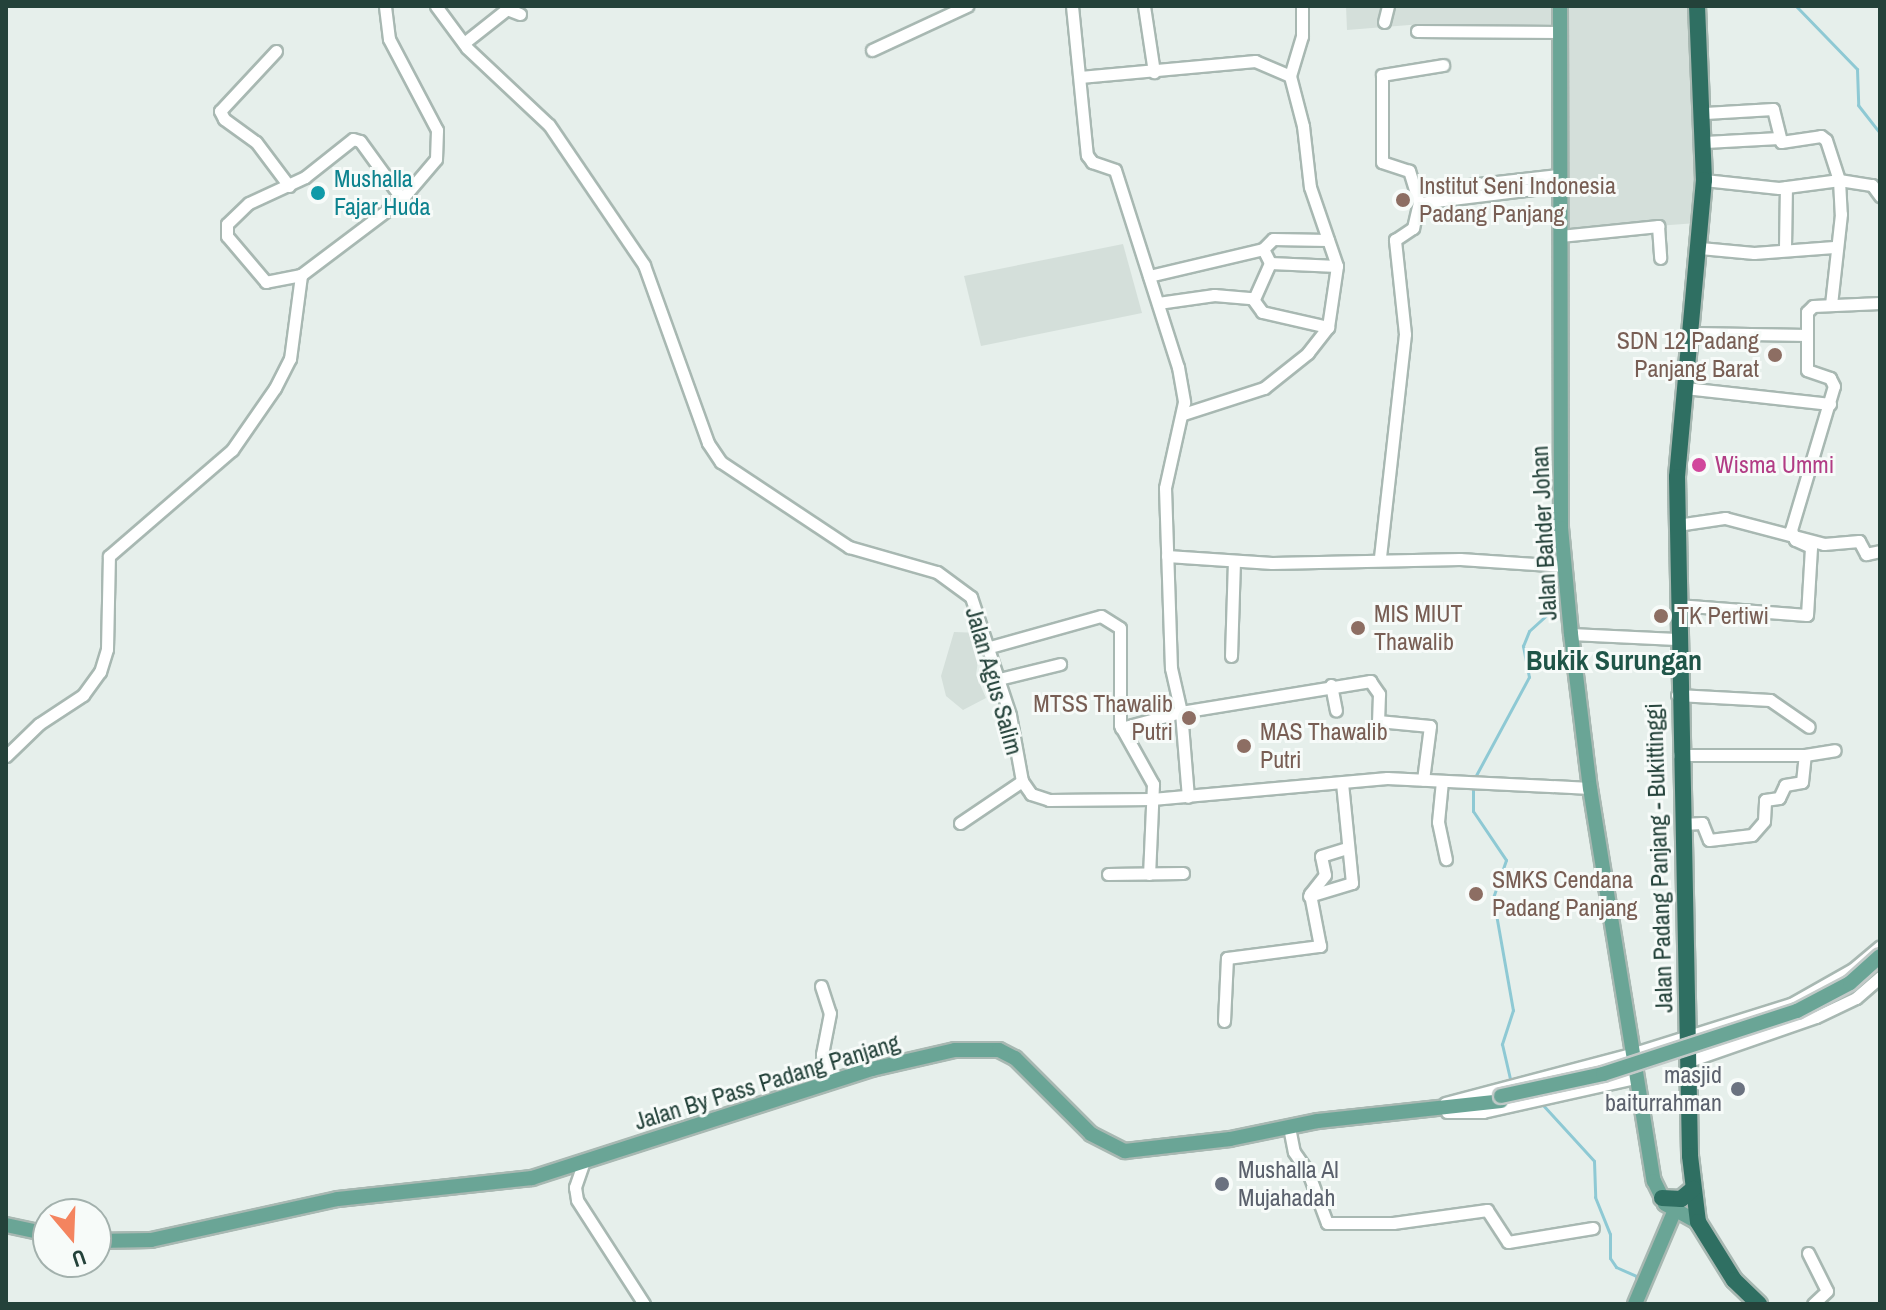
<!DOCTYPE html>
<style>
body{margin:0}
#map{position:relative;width:1886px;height:1310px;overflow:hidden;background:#e6efeb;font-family:"Archivo Narrow",sans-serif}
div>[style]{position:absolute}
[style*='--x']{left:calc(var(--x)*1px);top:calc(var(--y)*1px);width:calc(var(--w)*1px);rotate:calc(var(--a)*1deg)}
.built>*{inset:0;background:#d4dfda}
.stream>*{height:3px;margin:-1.5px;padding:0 1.5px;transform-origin:1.5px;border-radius:1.5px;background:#8ec9d4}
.roads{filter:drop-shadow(2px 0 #a8b8b2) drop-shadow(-2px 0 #a8b8b2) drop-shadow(0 2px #a8b8b2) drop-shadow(0 -2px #a8b8b2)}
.minor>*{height:11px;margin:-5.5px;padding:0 5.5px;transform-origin:5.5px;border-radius:5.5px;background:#fff}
.major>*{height:14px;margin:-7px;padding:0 7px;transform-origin:7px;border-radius:7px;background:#6aa596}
.highway>*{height:16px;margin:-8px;padding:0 8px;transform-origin:8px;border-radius:8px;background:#2f6f62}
.bridges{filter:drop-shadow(2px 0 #c2cac8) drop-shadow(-2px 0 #c2cac8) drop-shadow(0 2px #c2cac8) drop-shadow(0 -2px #c2cac8)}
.major-bridge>*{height:14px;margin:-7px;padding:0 7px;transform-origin:7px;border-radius:7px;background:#6aa596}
.dots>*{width:22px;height:22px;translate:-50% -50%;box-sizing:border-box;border:4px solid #f7fbf9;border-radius:50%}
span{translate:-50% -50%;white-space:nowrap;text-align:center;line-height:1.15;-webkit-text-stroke:6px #f7fbf9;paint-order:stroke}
.culture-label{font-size:24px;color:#0d838f}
.left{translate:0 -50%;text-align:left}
.education-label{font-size:24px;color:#785e54}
.right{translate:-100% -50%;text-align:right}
.hotel-label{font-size:24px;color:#b23c85}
.street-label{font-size:24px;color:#24423a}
.worship-label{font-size:24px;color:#5b616d}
.quarter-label{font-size:28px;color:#1f5548;font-weight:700}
.frame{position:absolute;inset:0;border:8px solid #24423a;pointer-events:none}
.north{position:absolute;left:32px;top:1198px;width:80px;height:80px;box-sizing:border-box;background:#f7fbf9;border:2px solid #a3b1ad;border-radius:50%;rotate:161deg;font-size:22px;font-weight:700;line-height:32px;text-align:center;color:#24423a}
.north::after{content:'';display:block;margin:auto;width:28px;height:36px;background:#f4845f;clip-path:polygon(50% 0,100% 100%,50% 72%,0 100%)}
</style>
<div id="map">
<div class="built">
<div style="clip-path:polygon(1346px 6px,1691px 6px,1697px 223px,1562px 233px,1562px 28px,1422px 24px,1347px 30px)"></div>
<div style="clip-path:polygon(1123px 244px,1142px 313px,981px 346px,964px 276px)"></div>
<div style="clip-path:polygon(954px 632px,982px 633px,976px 675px,986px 698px,963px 710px,946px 696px,941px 676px)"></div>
</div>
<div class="stream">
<div style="--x:1796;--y:6;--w:88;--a:45.9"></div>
<div style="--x:1857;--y:69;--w:36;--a:88"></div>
<div style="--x:1858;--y:105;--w:36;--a:52"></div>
<div style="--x:1474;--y:779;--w:116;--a:-61.7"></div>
<div style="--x:1529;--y:677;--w:32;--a:-101"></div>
<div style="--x:1523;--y:646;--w:16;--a:-68"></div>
<div style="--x:1529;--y:631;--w:43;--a:-42.2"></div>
<div style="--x:1473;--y:786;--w:25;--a:90"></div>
<div style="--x:1473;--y:811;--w:59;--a:56"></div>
<div style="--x:1506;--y:860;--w:39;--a:109"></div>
<div style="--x:1493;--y:897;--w:115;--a:80"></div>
<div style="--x:1513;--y:1010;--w:36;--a:108"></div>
<div style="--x:1502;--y:1044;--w:39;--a:77"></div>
<div style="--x:1542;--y:1104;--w:77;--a:47.6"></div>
<div style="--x:1594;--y:1161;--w:36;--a:88"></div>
<div style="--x:1595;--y:1197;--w:40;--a:68"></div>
<div style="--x:1610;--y:1234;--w:24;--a:90"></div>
<div style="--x:1610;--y:1258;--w:11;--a:56"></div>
<div style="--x:1616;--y:1267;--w:22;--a:24"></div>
<div style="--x:1636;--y:1276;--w:9;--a:90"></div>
</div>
<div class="roads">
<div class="minor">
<div style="--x:436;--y:6;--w:52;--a:53.6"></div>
<div style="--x:467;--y:48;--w:112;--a:43.2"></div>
<div style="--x:549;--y:125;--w:169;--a:55.8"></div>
<div style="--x:644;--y:265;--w:189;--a:70.2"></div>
<div style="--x:708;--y:443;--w:23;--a:56"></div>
<div style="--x:721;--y:462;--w:154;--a:33.6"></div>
<div style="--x:849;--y:547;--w:91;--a:15.9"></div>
<div style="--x:937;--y:572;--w:42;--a:36.3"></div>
<div style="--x:971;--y:597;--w:124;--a:71.7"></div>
<div style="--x:1010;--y:715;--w:67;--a:79.7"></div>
<div style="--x:1022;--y:781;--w:16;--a:55"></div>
<div style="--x:1031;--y:794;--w:19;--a:18"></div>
<div style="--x:1049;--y:800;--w:103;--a:-0.6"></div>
<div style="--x:1152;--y:799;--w:236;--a:-5.1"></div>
<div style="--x:1387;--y:778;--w:203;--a:2.8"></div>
<div style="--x:1072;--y:6;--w:150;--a:84.3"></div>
<div style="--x:1087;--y:155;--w:9;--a:54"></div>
<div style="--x:1092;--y:162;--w:24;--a:19"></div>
<div style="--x:1115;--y:170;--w:207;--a:72.3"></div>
<div style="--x:1178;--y:367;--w:36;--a:80"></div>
<div style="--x:1184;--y:402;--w:88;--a:102.5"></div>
<div style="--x:1165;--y:488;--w:180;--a:88.1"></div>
<div style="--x:1171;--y:668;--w:45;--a:77.2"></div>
<div style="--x:1181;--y:712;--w:85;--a:85.3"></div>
<div style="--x:1144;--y:6;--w:67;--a:81.4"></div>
<div style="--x:1384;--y:22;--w:16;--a:-76"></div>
<div style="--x:1417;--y:31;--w:143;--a:0.4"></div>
<div style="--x:464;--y:43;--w:55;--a:-38.3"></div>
<div style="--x:507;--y:9;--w:14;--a:21"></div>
<div style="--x:872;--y:50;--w:105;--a:-24.9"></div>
<div style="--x:276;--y:51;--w:82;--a:133"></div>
<div style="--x:220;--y:111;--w:9;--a:63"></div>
<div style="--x:224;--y:119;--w:39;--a:36"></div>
<div style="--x:256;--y:142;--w:55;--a:53.1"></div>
<div style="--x:1290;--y:76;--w:42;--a:-73.3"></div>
<div style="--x:1302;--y:36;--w:30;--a:-90"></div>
<div style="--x:1080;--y:77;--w:176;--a:-5.2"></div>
<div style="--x:1255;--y:61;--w:38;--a:23"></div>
<div style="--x:1290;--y:76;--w:52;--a:75.4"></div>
<div style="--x:1303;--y:126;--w:61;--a:83.5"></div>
<div style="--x:1310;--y:187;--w:83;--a:71.1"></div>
<div style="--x:1337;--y:266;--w:62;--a:98.4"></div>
<div style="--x:1328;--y:327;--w:33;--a:128"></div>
<div style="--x:1308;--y:353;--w:56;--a:141.5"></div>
<div style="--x:1264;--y:388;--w:85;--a:162.2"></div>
<div style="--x:1705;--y:113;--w:68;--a:-3.4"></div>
<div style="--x:1773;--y:109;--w:34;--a:76"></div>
<div style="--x:1781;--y:142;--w:40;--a:-8.5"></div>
<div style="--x:1821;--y:136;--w:6;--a:39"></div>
<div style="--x:1826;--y:140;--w:42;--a:72"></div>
<div style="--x:1839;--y:180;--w:34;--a:87"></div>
<div style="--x:1841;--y:214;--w:91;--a:96.3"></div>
<div style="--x:1705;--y:142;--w:74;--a:-3.1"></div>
<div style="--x:1704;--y:180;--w:75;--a:6.1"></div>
<div style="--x:1779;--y:188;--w:61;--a:-7.6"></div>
<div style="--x:1839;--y:180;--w:33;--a:9"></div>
<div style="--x:1872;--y:185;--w:14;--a:54"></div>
<div style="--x:1417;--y:191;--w:142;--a:-6.5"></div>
<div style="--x:1419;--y:203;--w:140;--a:-7"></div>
<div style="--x:1560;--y:236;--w:99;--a:-5.8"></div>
<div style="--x:1658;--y:226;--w:32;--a:86"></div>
<div style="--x:1328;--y:240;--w:55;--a:-179"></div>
<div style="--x:1273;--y:239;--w:14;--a:135"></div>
<div style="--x:1263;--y:249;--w:16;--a:63"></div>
<div style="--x:1270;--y:263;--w:67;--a:2.6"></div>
<div style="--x:1700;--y:248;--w:54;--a:5.3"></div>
<div style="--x:1754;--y:253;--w:80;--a:-4.3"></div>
<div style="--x:1785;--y:248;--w:61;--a:-89.1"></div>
<div style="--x:301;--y:275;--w:36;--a:169"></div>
<div style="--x:266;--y:282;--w:60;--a:-130.3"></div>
<div style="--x:227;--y:236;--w:12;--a:-90"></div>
<div style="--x:227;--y:224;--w:30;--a:-44"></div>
<div style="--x:249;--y:203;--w:62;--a:-24.9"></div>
<div style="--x:305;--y:177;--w:61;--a:-38.4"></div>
<div style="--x:353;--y:139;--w:7;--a:16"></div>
<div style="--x:360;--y:141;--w:72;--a:54.1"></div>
<div style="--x:1149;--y:276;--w:117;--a:-13.3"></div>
<div style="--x:1254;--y:299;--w:39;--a:-66"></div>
<div style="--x:1158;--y:303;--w:57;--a:-8.1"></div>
<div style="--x:1214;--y:295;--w:38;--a:5"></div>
<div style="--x:1252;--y:298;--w:17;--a:54"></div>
<div style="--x:1262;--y:312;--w:68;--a:12.8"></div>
<div style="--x:1693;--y:333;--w:114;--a:1"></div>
<div style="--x:1685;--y:388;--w:146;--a:6.3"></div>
<div style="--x:1677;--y:525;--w:49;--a:-8.3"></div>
<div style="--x:1725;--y:518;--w:102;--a:14.7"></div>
<div style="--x:1824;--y:544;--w:35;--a:-5"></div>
<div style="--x:1859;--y:541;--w:15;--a:62"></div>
<div style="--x:1866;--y:554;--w:14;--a:-12"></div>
<div style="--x:1167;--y:556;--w:105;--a:3.8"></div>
<div style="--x:1272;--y:563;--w:188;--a:-1.2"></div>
<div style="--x:1460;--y:559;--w:105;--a:3.8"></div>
<div style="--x:1380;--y:557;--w:224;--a:-83.6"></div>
<div style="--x:1405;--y:334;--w:95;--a:-96.1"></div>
<div style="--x:1395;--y:240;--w:22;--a:-34"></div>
<div style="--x:1413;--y:228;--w:26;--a:-77"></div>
<div style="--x:1419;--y:203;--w:34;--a:-107"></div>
<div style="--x:1409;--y:171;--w:28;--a:-162"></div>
<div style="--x:1382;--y:162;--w:87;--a:-90"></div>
<div style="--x:1382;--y:75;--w:62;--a:-9.3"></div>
<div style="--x:1677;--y:605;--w:130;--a:4.4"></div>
<div style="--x:1807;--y:615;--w:68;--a:-86.6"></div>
<div style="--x:1811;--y:547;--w:17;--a:-156"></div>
<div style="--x:1795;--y:540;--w:11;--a:-112"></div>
<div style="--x:1791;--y:530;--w:150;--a:-73.4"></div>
<div style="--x:1834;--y:386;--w:9;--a:-117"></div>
<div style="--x:1830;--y:378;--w:24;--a:-161"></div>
<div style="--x:1807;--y:370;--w:58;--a:-90"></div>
<div style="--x:1807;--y:312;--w:8;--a:-45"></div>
<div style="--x:1813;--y:306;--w:67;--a:-2.6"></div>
<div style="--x:1571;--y:634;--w:105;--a:2.7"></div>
<div style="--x:990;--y:647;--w:115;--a:-15.6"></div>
<div style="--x:1101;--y:616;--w:22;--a:32"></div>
<div style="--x:1120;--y:628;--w:97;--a:90"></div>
<div style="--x:1120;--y:725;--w:68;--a:60.8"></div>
<div style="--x:1153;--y:784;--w:90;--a:92.5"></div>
<div style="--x:1231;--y:656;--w:95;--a:-88.2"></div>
<div style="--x:999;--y:679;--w:63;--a:-13.8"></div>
<div style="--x:1331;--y:685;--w:26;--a:79"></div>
<div style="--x:1677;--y:695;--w:93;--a:3.1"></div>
<div style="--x:1770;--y:700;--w:47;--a:34.7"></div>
<div style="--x:1121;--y:728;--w:62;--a:-14.9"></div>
<div style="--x:1181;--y:712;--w:192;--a:-9.3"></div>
<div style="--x:1370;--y:681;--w:16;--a:55"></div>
<div style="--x:1379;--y:694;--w:27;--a:92"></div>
<div style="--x:1378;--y:721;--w:52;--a:5.5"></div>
<div style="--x:1430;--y:726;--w:54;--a:97.4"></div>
<div style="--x:1679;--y:755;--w:126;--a:0"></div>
<div style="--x:1805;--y:755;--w:30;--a:-9"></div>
<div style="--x:6;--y:756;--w:46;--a:-44.1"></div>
<div style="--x:39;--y:724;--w:53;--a:-33.4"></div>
<div style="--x:83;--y:695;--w:29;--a:-54"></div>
<div style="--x:100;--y:672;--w:24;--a:-73"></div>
<div style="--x:107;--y:649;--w:93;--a:-88.8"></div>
<div style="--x:109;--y:556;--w:162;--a:-40.8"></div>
<div style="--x:232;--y:450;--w:75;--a:-55.3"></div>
<div style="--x:275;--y:388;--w:33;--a:-63"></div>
<div style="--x:290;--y:359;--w:85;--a:-82.5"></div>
<div style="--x:301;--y:275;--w:126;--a:-37"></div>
<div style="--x:402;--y:199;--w:52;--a:-49.6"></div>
<div style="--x:436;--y:159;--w:29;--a:-88"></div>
<div style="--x:437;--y:130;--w:103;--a:-117.8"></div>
<div style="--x:389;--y:39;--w:33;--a:-97"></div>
<div style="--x:1442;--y:781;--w:41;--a:95.6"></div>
<div style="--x:1438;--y:822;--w:38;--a:78"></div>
<div style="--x:960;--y:823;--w:75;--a:-34.1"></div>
<div style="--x:1682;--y:824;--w:20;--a:-3"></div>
<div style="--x:1702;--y:823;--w:18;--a:68"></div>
<div style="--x:1709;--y:840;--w:43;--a:-6.6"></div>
<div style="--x:1752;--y:835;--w:18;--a:-49"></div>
<div style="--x:1764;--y:821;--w:21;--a:-87"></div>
<div style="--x:1765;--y:800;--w:14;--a:-8"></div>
<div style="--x:1779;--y:798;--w:14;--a:-65"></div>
<div style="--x:1785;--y:785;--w:17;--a:-10"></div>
<div style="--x:1802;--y:782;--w:27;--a:-84"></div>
<div style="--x:1108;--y:874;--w:75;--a:-0.8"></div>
<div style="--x:1309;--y:896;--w:45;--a:-16.8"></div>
<div style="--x:1352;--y:883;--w:101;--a:-95.7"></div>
<div style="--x:821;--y:986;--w:28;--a:72"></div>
<div style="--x:830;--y:1013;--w:42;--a:101"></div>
<div style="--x:822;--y:1054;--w:30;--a:76"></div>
<div style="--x:1224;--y:1021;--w:63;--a:-87.3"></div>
<div style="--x:1227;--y:958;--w:94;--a:-7.4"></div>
<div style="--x:1320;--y:946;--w:53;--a:-100.9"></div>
<div style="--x:1310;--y:894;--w:24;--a:-52"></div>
<div style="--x:1325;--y:875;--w:19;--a:-102"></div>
<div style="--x:1321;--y:856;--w:27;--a:-17"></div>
<div style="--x:1689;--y:1061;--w:134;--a:-19.1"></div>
<div style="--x:1816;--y:1017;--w:44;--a:-25.4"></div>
<div style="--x:1856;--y:998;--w:32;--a:-41"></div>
<div style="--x:1445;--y:1103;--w:192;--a:-14.8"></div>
<div style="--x:1631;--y:1054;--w:168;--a:-17.4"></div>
<div style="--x:1791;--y:1004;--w:71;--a:-29.4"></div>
<div style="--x:1853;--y:969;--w:35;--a:-40"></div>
<div style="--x:1447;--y:1112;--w:36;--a:0"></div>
<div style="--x:1483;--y:1112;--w:156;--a:-12.6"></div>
<div style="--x:1289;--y:1127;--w:25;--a:79"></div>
<div style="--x:1294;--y:1152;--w:24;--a:55"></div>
<div style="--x:1308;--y:1172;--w:54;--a:69.6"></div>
<div style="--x:1327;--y:1223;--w:66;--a:0"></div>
<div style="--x:1393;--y:1223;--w:95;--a:-7.9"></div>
<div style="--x:1487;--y:1210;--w:38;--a:57"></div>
<div style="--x:1508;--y:1242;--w:86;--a:-9.4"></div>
<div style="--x:584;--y:1161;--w:28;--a:109"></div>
<div style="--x:575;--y:1187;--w:13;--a:81"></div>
<div style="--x:577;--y:1200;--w:124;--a:57.2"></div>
<div style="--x:1808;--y:1253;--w:42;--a:63.4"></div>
<div style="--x:1827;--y:1291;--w:19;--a:137"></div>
</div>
<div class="major">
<div style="--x:1560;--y:6;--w:522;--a:89.89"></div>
<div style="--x:1561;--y:528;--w:106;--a:84.6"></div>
<div style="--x:1571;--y:634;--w:155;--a:83"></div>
<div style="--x:1590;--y:788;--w:398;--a:80.8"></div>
<div style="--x:1654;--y:1181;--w:25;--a:64"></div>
<div style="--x:1665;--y:1204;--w:38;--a:29"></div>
<div style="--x:6;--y:1225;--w:43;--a:12.1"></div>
<div style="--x:96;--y:1241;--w:55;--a:-1"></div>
<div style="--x:151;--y:1240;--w:191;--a:-12.4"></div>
<div style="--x:338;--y:1199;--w:195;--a:-6.2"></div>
<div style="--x:532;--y:1178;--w:357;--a:-17.8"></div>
<div style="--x:872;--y:1069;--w:85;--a:-12.9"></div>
<div style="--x:955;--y:1050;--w:44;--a:0"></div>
<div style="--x:999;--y:1050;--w:18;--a:27"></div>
<div style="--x:1015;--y:1058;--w:107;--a:45"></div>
<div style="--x:1091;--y:1134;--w:38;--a:27"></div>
<div style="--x:1125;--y:1151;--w:106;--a:-6.5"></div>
<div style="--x:1230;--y:1139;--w:90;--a:-11.6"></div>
<div style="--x:1318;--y:1121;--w:184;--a:-6.2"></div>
<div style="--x:1635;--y:1304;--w:100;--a:-67"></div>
</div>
<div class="highway">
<div style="--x:1697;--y:6;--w:174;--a:87.7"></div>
<div style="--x:1704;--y:180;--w:298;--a:95.2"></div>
<div style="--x:1677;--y:477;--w:679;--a:88.9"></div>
<div style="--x:1690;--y:1156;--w:66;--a:83.1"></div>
<div style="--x:1698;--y:1222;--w:68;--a:58.2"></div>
<div style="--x:1734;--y:1280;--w:35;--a:44"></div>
<div style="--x:1662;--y:1198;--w:19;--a:3"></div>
<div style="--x:1681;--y:1199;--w:16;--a:-40"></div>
</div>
</div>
<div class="bridges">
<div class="major-bridge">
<div style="--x:1501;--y:1096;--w:104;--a:-12.2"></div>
<div style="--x:1603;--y:1074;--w:204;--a:-18"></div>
<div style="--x:1797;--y:1011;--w:60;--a:-27.8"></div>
<div style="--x:1850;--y:983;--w:40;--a:-42"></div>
</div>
</div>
<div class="dots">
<div style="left:318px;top:193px;background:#0f9aa8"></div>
<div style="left:1403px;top:200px;background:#8d6e63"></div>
<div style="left:1775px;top:355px;background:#8d6e63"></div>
<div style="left:1699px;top:465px;background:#d1479c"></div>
<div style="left:1661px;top:616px;background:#8d6e63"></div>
<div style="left:1358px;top:628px;background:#8d6e63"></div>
<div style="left:1189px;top:718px;background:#8d6e63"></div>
<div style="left:1244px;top:746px;background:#8d6e63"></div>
<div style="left:1476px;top:894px;background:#8d6e63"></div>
<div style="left:1738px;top:1089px;background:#6b7280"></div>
<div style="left:1222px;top:1184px;background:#6b7280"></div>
</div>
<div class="culture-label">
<span class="left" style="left:334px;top:193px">Mushalla<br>Fajar Huda</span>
</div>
<div class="education-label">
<span class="left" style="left:1419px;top:200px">Institut Seni Indonesia<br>Padang Panjang</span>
<span class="right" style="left:1759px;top:355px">SDN 12 Padang<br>Panjang Barat</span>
<span class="left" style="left:1374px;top:628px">MIS MIUT<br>Thawalib</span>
<span class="left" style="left:1677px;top:616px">TK Pertiwi</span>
<span class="right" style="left:1173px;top:718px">MTSS Thawalib<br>Putri</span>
<span class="left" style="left:1260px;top:746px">MAS Thawalib<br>Putri</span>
<span class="left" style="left:1492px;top:894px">SMKS Cendana<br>Padang Panjang</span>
</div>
<div class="hotel-label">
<span class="left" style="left:1715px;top:465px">Wisma Ummi</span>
</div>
<div class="street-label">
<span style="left:1544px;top:533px;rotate:-93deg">Jalan Bahder Johan</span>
<span style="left:994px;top:681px;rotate:74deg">Jalan Agus Salim</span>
<span style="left:1659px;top:858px;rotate:-92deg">Jalan Padang Panjang - Bukittinggi</span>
<span style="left:767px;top:1082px;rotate:-17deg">Jalan By Pass Padang Panjang</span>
</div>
<div class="worship-label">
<span class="right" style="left:1722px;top:1089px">masjid<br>baiturrahman</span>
<span class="left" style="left:1238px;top:1184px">Mushalla Al<br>Mujahadah</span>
</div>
<div class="quarter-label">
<span style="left:1614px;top:660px">Bukik Surungan</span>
</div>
<div class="frame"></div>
<div class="north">U</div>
</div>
